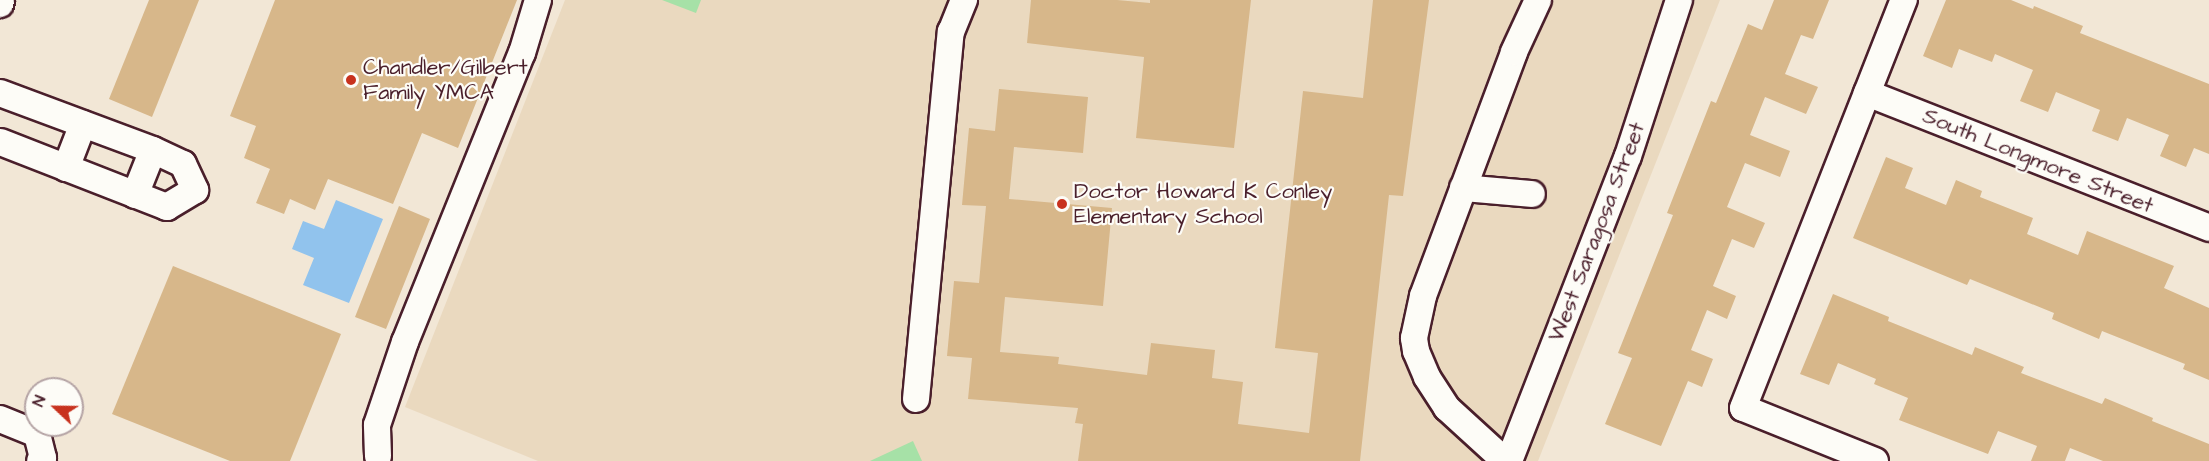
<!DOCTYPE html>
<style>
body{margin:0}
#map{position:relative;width:2209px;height:461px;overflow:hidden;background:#f2e7d6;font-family:"Architects Daughter",sans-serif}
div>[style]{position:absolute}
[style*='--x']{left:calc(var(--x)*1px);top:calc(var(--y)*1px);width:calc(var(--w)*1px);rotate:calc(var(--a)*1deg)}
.built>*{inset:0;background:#ead9bf}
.green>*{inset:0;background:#a6e1a7}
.water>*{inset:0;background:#91c3ed}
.building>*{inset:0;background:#d7b78a}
.roads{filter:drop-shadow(2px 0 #4a1f2b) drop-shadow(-2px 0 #4a1f2b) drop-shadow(0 2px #4a1f2b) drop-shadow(0 -2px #4a1f2b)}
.minor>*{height:26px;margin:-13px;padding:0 13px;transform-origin:13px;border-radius:13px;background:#fdfcf7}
.dots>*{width:16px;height:16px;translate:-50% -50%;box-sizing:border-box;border:3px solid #fdfcf7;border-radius:50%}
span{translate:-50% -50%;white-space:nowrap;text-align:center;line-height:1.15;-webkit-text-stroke:4.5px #fdfcf7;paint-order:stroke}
.poi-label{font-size:22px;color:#4a1f2b}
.left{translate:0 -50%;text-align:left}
.street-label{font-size:22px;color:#4a1f2b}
.north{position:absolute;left:24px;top:377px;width:60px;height:60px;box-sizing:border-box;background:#fdfcf7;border:2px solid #b5a4a5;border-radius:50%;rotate:292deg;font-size:16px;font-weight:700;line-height:24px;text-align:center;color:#4a1f2b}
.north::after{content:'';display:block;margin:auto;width:21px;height:27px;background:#c8321e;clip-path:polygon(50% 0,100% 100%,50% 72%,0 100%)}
</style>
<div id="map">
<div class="built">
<div style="clip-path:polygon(565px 0,1720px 0,1538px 461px,538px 461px,405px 407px)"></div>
</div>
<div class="green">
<div style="clip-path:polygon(662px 0,701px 0,696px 13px)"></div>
<div style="clip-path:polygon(913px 441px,922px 461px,870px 461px)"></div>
</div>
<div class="water">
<div style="clip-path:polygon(336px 200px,383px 219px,349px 303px,303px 285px,314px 258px,292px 249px,303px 221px,324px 229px)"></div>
</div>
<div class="building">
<div style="clip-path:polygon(149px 0,199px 0,152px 117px,109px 99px)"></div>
<div style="clip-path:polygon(275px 0,517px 0,458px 148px,422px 133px,393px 204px,328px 179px,315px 210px,290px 199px,284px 214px,256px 203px,270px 169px,244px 158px,256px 126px,230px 116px)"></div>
<div style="clip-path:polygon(1031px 0,1117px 0,1150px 3px,1150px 0,1251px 0,1234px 148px,1136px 138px,1144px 57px,1027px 43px)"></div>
<div style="clip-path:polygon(1373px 0,1429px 0,1403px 196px,1389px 195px,1360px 461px,1078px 461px,1083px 424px,1075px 423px,1078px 408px,968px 399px,972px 358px,947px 356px,954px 281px,979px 283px,986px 206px,962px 205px,969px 128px,995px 131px,999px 89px,1088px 97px,1083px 153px,1014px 147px,1009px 199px,1112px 208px,1103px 306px,1005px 297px,1000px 352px,1059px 357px,1058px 364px,1147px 375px,1151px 343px,1215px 350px,1212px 378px,1243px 382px,1238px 424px,1309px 433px,1318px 353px,1275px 348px,1303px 91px,1363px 98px)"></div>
<div style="clip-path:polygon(1774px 0,1829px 0,1813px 39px,1801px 35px,1785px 74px,1818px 87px,1806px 114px,1765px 97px,1750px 135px,1790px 151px,1780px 177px,1745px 163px,1727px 207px,1765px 223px,1754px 248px,1732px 239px,1713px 286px,1736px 296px,1727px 319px,1707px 310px,1691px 350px,1713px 359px,1702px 387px,1688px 381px,1661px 446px,1605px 424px,1632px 358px,1618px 353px,1673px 215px,1667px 213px,1711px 101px,1716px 103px,1748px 24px,1762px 30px)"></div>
<div style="clip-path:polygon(1946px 0,2011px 0,2033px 9px,2034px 6px,2083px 26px,2080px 33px,2209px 84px,2209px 154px,2194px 148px,2186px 167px,2160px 156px,2169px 135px,2127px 118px,2118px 141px,2092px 131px,2100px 110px,2056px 92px,2048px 112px,2020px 101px,2033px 70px,1995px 54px,1992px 62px,1959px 49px,1952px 68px,1923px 56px)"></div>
<div style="clip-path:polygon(1886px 157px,1913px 168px,1905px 188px,1946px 205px,1956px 180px,1982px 191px,1980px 197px,2033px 218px,2027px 234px,2078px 255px,2087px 231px,2174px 266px,2164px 288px,2209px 308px,2209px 380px,2183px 369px,2185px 364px,2102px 331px,2099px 339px,2052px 319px,2054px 313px,1970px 279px,1967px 285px,1853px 238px)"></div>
<div style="clip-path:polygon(399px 206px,430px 219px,386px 329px,355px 317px)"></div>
<div style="clip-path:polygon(173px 266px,341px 334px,290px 461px,230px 461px,112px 414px)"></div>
<div style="clip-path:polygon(1833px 294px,1889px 317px,1888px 321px,1972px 355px,1975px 347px,2024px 367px,2021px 373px,2102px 404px,2105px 398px,2153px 418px,2152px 421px,2209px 444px,2209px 461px,2103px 461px,2070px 448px,2065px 461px,2031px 461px,2037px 446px,1998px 431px,1988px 454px,1899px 420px,1908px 398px,1874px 384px,1876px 379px,1838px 363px,1829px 385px,1800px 374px)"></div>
</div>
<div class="roads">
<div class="minor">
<div style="--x:0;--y:4;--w:4;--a:-76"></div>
<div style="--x:0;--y:93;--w:163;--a:20.4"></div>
<div style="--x:153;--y:150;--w:33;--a:25"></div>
<div style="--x:183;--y:164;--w:29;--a:65"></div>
<div style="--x:195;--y:190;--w:33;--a:149"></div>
<div style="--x:167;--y:207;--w:179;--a:-158.7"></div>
<div style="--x:1867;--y:93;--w:368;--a:21.5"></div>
<div style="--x:66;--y:168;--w:47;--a:-68.9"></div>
<div style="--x:1463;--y:188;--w:69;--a:5"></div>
<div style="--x:135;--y:195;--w:48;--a:-68.2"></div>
<div style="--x:916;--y:399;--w:369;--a:-84.6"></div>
<div style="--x:951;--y:32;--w:35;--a:-68"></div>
<div style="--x:0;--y:419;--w:40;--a:22"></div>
<div style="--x:37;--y:434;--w:25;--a:76"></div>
<div style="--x:43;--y:458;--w:4;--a:135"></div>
<div style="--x:378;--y:456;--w:31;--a:-92"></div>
<div style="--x:377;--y:425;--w:88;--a:-71.4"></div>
<div style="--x:405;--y:342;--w:312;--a:-68"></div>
<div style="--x:522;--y:53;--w:55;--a:-73.2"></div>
<div style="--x:1505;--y:461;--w:79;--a:-137.6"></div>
<div style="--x:1447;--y:408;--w:37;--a:-123"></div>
<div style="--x:1427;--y:377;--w:28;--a:-113"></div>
<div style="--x:1416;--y:351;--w:13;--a:-99"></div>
<div style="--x:1414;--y:338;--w:43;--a:-77.9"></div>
<div style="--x:1423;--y:296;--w:260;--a:-69.5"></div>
<div style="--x:1514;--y:52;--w:57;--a:-65.2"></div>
<div style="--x:1509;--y:461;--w:327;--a:-68.7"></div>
<div style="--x:1628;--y:156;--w:164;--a:-71.9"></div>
<div style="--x:1875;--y:461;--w:142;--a:-158.1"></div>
<div style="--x:1743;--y:408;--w:439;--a:-68.5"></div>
</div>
</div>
<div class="dots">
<div style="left:351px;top:80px;background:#c8321e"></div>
<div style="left:1062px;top:204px;background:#c8321e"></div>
</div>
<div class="poi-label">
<span class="left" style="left:363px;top:80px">Chandler/Gilbert<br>Family YMCA</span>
<span class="left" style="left:1074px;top:204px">Doctor Howard K Conley<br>Elementary School</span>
</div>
<div class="street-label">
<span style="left:2038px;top:161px;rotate:22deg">South Longmore Street</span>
<span style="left:1597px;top:232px;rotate:-69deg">West Saragosa Street</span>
</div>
<div class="north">N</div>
</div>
